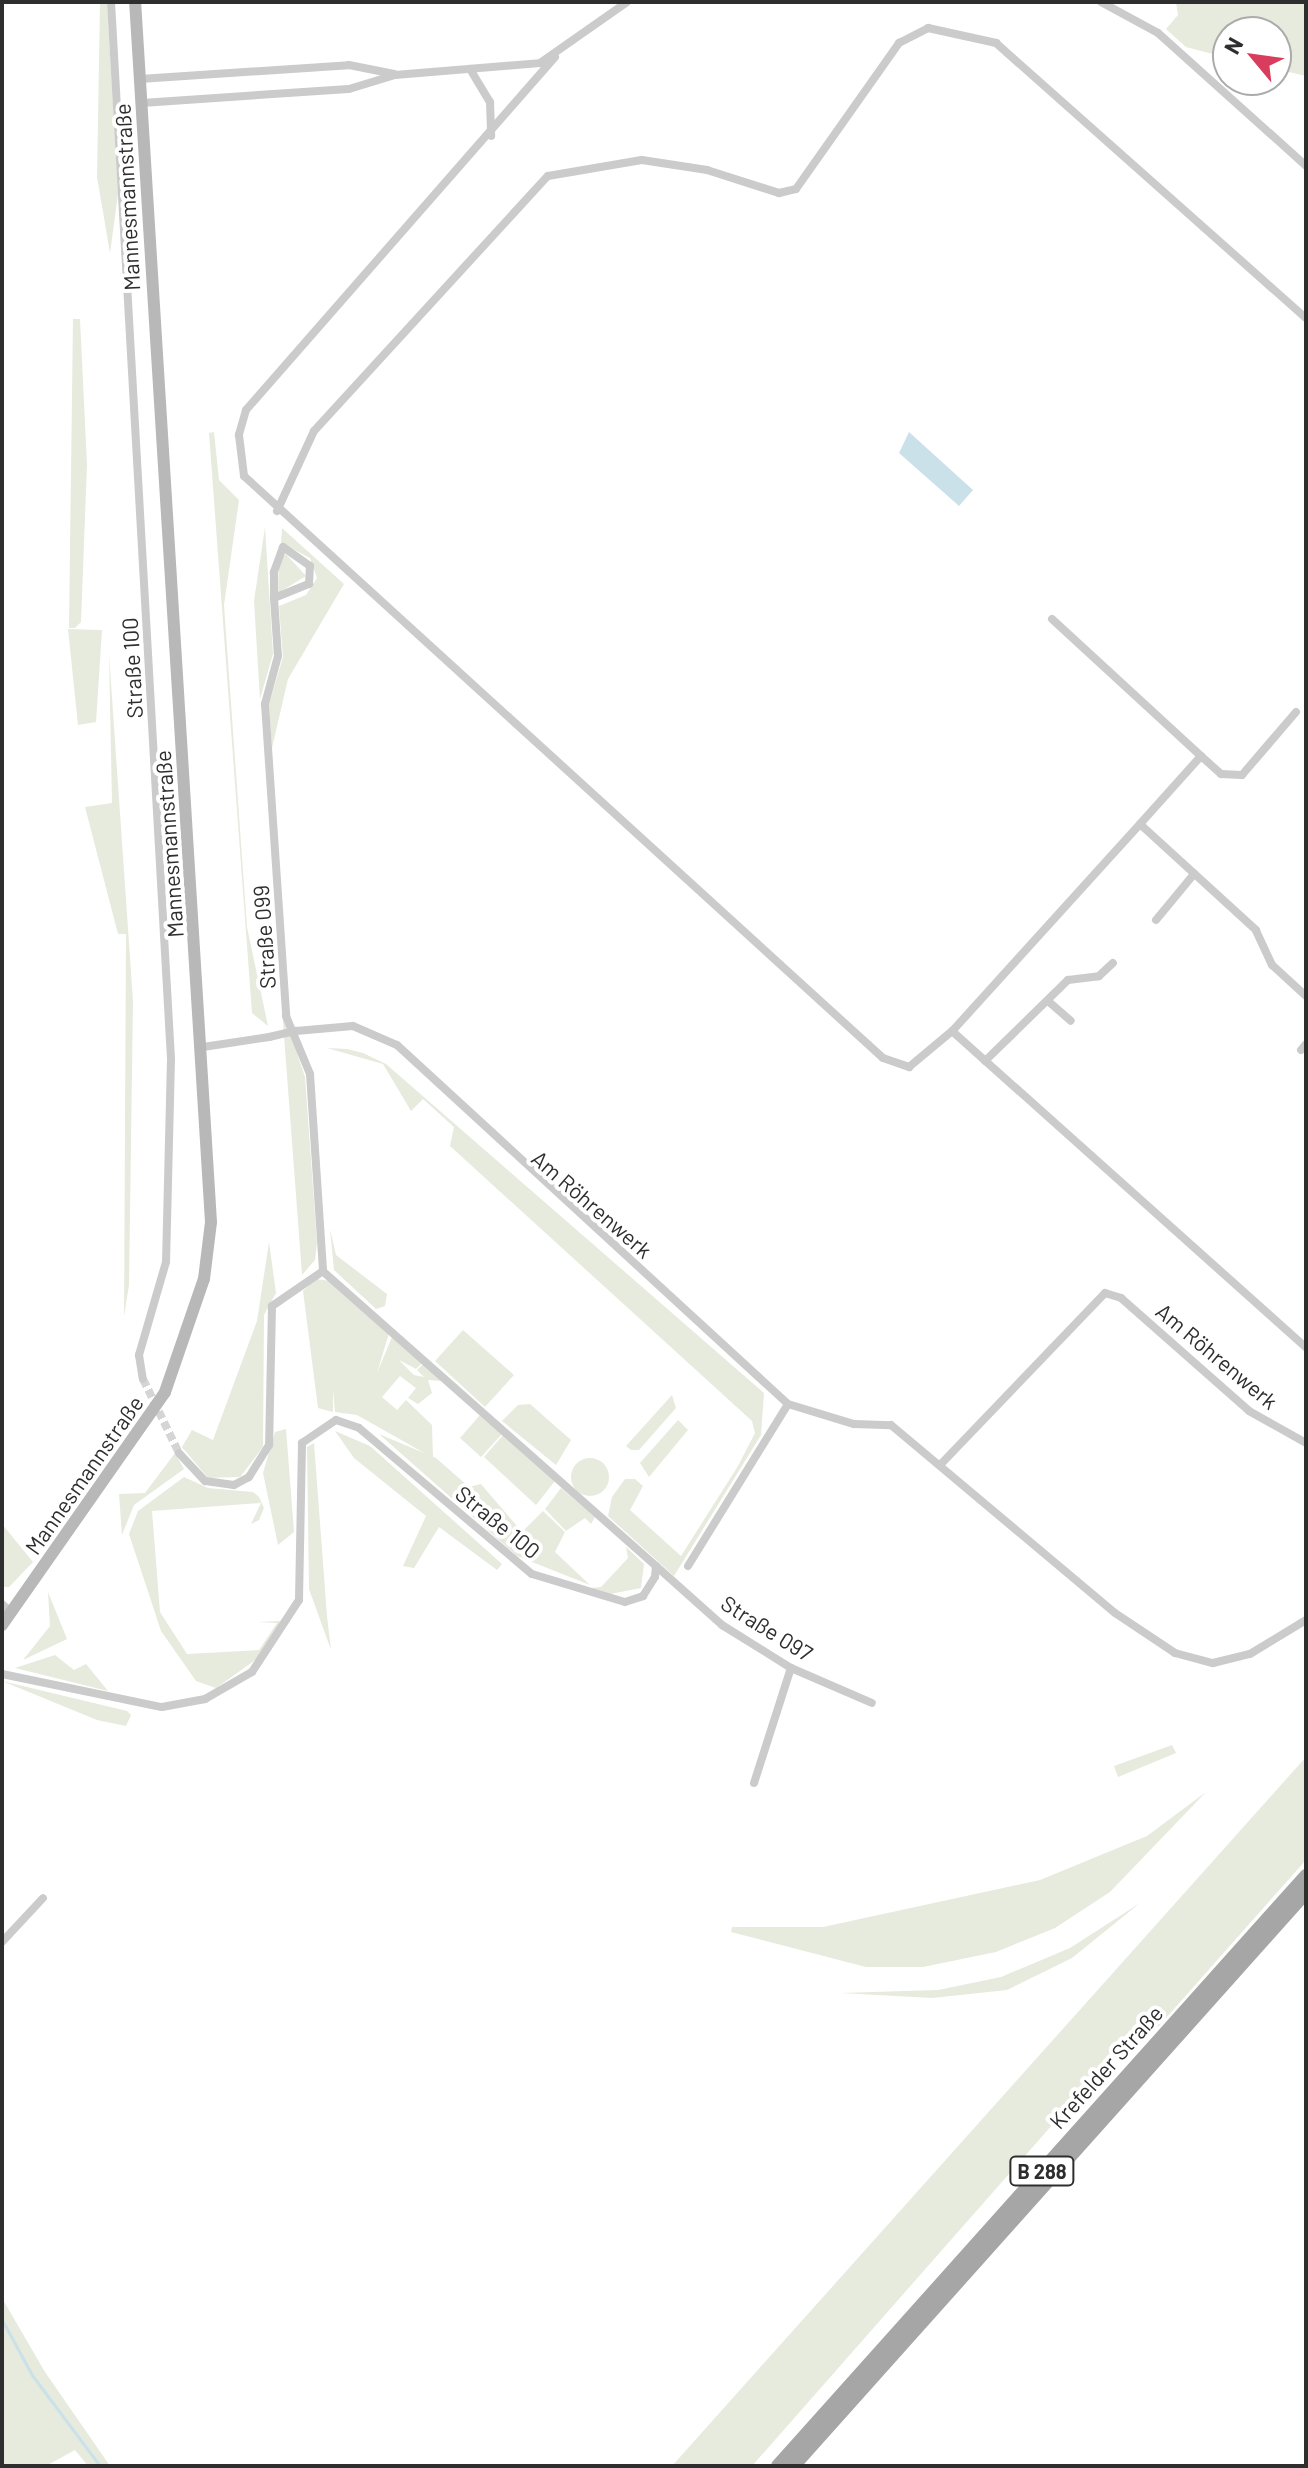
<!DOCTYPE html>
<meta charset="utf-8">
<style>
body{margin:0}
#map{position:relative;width:1308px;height:2468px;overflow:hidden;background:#fff;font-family:Barlow,sans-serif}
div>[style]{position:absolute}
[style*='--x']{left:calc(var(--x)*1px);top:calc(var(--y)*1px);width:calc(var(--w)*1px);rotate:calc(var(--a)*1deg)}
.green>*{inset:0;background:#e6ebdd}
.round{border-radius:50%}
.water>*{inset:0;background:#cbe1e9}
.stream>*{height:3px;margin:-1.5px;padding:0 1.5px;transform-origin:1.5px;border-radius:1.5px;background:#cbe1e9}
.minor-tunnel>*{height:8px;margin-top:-4px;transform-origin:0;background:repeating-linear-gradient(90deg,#d5d5d5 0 8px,transparent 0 12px)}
.minor>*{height:8px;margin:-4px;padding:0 4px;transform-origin:4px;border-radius:4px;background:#cbcbcb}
.secondary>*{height:12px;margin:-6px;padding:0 6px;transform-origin:6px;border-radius:6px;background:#b8b8b8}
.primary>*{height:14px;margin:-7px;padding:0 7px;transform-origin:7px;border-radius:7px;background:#a6a6a6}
.minor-bridge>*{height:8px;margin:-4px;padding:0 4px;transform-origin:4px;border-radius:4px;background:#cbcbcb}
span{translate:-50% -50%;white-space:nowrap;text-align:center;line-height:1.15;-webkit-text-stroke:8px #fff;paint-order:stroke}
.shield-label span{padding:2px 6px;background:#fff;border:2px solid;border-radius:6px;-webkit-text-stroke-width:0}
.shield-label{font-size:20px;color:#2e2e2e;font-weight:700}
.street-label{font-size:22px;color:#2e2e2e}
.frame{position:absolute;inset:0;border:4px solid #2e2e2e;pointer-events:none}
.north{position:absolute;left:1212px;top:16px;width:80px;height:80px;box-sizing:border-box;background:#fff;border:2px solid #ababab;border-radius:50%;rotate:299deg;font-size:22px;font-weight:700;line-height:32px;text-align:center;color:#2e2e2e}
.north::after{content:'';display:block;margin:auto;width:28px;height:36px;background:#d93d5d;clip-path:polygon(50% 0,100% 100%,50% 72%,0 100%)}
</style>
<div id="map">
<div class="green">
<div style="clip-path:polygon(100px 2px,107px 2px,118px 194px,110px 253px,97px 177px)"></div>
<div style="clip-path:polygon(1176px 2px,1306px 2px,1306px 76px,1276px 69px,1276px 32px,1228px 32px,1228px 58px,1186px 47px,1166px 29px,1178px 15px)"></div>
<div style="clip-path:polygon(73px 319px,80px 319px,87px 465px,81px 622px,75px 628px,69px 628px)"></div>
<div style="clip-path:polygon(214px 432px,219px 480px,239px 500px,224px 605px,247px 927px,268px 1026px,252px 1013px,209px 433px)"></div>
<div style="clip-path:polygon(265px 527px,273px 654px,260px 699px,254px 601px)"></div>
<div style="clip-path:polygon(282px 528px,344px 584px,288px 679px,272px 748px,269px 704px,283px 657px,279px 606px,306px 595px,317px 578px,310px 558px,281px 543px)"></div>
<div style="clip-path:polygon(286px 554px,306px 576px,278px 593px,279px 559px)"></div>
<div style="clip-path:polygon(68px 629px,102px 630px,96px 722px,78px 725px)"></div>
<div style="clip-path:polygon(109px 654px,133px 1001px,129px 1285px,124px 1316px,126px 934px,118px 934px,85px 807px,112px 803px)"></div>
<div style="clip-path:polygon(282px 1009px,305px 1077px,317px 1243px,315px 1260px,302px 1275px)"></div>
<div style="clip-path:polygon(327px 1048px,347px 1049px,363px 1053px,386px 1064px,764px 1393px,761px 1435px,674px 1576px,608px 1516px,612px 1497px,625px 1479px,635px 1479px,643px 1486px,630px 1510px,681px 1556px,738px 1466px,755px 1433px,752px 1421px,450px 1146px,454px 1127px,423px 1099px,411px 1111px,383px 1064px)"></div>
<div style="clip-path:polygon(330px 1229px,336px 1255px,387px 1294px,385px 1306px,376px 1309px,334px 1270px)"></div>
<div style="clip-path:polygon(269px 1242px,276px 1293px,264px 1315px,263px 1447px,240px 1477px,208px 1478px,182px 1447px,192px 1430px,213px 1440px,257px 1321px)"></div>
<div style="clip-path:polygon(316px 1279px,331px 1281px,389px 1333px,377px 1373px,392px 1337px,422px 1363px,416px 1369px,399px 1360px,414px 1375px,424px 1377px,417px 1370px,423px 1364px,442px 1381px,428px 1380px,432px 1393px,418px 1404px,408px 1398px,416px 1388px,400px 1376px,382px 1397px,397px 1410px,406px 1400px,432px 1425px,433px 1458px,357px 1415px,335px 1412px,333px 1390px,333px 1412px,318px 1408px,303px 1291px)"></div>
<div style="clip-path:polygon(463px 1330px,514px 1375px,485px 1407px,435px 1361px)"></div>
<div style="clip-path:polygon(672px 1395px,676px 1408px,639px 1450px,631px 1450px,626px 1446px)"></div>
<div style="clip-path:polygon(530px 1404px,571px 1440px,556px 1465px,502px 1421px,518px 1405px)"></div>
<div style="clip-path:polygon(480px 1415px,502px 1434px,481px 1457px,460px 1438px)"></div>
<div style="clip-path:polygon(678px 1420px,688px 1430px,649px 1477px,640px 1463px)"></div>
<div style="clip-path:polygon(286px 1429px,294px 1532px,278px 1545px,263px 1473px,275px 1432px)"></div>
<div style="clip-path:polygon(335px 1431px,370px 1446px,502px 1564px,497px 1570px,439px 1527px,414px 1568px,403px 1566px,426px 1516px,354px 1458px)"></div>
<div style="clip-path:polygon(379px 1434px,436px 1458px,469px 1487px,481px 1484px,522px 1532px,543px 1511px,565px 1532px,555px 1552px,590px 1585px,517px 1556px)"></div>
<div style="clip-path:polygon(503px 1435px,555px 1481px,536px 1505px,484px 1457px)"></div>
<div style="clip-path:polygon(314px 1443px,327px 1616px,331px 1650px,309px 1589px,307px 1447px)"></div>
<div style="clip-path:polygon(175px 1453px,184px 1469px,134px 1505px,122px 1535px,119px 1494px,145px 1493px)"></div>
<div class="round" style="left:571px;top:1458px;width:38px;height:38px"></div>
<div style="clip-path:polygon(184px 1477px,208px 1488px,253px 1492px,259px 1497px,264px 1508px,259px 1520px,251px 1524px,261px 1503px,152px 1511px,160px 1612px,187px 1654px,259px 1650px,277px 1623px,257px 1622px,281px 1621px,261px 1656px,216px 1688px,196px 1681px,161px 1631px,129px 1534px,138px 1511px)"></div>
<div style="clip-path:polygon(561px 1488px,595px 1517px,591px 1524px,585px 1518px,566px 1531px,545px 1509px)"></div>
<div style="clip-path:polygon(2px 1524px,33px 1562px,9px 1587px,2px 1587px)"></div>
<div style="clip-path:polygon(626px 1547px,644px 1564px,641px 1588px,610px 1594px,591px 1588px,601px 1587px,628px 1558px)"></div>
<div style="clip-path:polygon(48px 1592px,67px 1639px,23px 1660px,50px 1626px)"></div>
<div style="clip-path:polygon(55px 1655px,74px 1670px,86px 1664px,108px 1691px,15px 1668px)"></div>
<div style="clip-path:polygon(2px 1681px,127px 1711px,131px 1715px,126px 1726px,97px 1720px)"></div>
<div style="clip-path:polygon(1172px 1745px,1176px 1753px,1118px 1777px,1114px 1766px)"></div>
<div style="clip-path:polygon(1306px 1757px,1306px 1860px,1158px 2027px,1147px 2035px,1133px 2033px,752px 2466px,672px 2466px)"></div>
<div style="clip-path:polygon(1206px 1792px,1110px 1892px,1055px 1928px,996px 1952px,923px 1967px,866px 1967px,731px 1932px,732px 1927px,823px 1927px,1040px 1880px,1147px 1836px)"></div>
<div style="clip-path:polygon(1140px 1903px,1072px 1958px,1007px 1990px,932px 1998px,841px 1993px,938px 1990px,1001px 1977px,1070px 1948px)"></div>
<div style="clip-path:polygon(2px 2298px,45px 2372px,110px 2466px,88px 2466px,75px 2450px,46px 2466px,2px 2466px)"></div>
</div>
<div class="water">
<div style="clip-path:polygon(909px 432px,973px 490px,959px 506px,899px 453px)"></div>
</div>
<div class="stream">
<div style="--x:2;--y:2320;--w:63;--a:61.4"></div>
<div style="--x:32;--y:2375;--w:114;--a:53.2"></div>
</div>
<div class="minor-tunnel">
<div style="--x:143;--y:1379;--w:82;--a:64.1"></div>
</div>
<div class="minor">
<div style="--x:111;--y:2;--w:1059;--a:86.75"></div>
<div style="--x:171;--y:1059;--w:203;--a:91.4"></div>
<div style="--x:166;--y:1262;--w:97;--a:106.2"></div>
<div style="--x:139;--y:1355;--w:24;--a:81"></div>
<div style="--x:1101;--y:2;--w:65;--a:28.5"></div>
<div style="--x:1158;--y:33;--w:199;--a:41.9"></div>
<div style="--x:555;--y:57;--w:469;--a:131.2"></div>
<div style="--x:246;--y:410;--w:26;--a:106"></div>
<div style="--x:239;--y:435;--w:41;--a:83"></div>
<div style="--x:244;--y:476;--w:864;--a:42.33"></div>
<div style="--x:883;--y:1058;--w:28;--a:19"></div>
<div style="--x:909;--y:1067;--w:56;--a:-39.9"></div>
<div style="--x:470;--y:69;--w:39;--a:59"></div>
<div style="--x:490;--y:102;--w:34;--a:88"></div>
<div style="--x:140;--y:79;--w:209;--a:-3.8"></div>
<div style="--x:349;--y:65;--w:46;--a:11.3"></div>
<div style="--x:142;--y:103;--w:207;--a:-3.9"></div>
<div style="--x:349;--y:89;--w:48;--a:-16.9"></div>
<div style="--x:395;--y:75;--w:145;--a:-4.7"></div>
<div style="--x:540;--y:63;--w:106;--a:-35"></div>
<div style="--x:277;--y:511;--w:88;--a:-65.2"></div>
<div style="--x:314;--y:431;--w:346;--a:-47.5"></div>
<div style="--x:548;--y:176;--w:95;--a:-9.7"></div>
<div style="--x:642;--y:160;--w:66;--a:8.7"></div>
<div style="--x:707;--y:170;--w:76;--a:17.7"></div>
<div style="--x:779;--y:193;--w:17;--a:-13"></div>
<div style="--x:796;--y:189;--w:179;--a:-54.8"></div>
<div style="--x:899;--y:43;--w:33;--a:-27"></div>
<div style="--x:928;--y:28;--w:70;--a:12.4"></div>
<div style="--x:996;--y:43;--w:414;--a:41.6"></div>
<div style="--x:274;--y:598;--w:38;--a:-22"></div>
<div style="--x:309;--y:584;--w:18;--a:-87"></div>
<div style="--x:310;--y:566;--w:33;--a:-145"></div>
<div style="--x:283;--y:547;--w:27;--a:110"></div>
<div style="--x:274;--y:572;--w:26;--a:90"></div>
<div style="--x:274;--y:598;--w:58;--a:86.1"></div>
<div style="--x:278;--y:656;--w:50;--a:105.2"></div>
<div style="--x:265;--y:704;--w:313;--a:86.1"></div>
<div style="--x:286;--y:1016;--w:63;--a:67.5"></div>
<div style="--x:310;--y:1074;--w:197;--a:86.2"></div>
<div style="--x:1052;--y:619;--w:202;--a:42.6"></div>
<div style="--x:1201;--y:756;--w:91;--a:131.9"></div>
<div style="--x:1201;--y:756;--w:27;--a:42"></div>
<div style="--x:1221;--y:774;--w:21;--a:3"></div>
<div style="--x:1242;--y:775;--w:83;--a:-49.4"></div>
<div style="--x:1156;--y:920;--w:60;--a:-50.4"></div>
<div style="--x:1306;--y:996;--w:46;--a:-137.6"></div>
<div style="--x:1272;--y:965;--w:38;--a:-115"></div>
<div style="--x:1256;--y:930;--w:157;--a:-137.6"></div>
<div style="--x:1140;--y:824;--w:280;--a:132.2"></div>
<div style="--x:952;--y:1031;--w:475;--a:41.8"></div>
<div style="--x:1048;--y:1001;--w:30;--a:41"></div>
<div style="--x:296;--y:1031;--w:57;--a:-5"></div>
<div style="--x:353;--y:1026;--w:48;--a:23.4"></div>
<div style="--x:397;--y:1045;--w:531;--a:42.56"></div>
<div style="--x:788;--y:1404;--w:69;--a:16.9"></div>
<div style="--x:854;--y:1424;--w:37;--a:2"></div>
<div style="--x:891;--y:1425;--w:292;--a:40"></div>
<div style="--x:1115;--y:1613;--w:72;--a:33.7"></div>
<div style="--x:1175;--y:1653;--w:39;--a:15"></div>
<div style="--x:1213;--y:1663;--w:38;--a:-14"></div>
<div style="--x:1250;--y:1654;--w:66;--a:-31.3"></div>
<div style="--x:203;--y:1047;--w:67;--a:-8.6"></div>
<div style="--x:1301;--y:1050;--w:8;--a:-50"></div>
<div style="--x:985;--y:1061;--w:116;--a:-44.3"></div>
<div style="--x:1068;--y:980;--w:31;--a:-7"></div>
<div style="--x:1099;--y:976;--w:19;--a:-43"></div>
<div style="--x:941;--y:1464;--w:237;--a:-46.2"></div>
<div style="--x:1105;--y:1293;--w:17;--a:17"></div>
<div style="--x:1121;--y:1298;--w:171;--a:41.4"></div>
<div style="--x:1249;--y:1411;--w:65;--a:29.3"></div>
<div style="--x:656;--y:1566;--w:89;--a:41.8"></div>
<div style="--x:722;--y:1625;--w:81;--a:31.9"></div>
<div style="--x:791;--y:1668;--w:88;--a:23.4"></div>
<div style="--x:688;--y:1566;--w:190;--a:-58.3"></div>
<div style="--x:2;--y:1604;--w:12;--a:42"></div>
<div style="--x:2;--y:1674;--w:163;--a:11.7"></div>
<div style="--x:162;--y:1707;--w:44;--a:-10.5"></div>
<div style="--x:205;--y:1699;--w:54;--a:-29.9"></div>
<div style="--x:252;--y:1672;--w:86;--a:-56.9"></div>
<div style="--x:299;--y:1600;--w:157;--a:-88.9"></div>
<div style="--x:302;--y:1443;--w:41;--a:-34.1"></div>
<div style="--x:336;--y:1420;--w:24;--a:19"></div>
<div style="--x:359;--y:1428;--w:226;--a:40.2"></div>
<div style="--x:532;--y:1574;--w:97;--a:16.8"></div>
<div style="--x:625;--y:1602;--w:19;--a:-18"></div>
<div style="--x:643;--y:1596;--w:22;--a:-58"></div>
<div style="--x:655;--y:1577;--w:11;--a:-85"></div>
<div style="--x:656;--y:1566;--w:445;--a:-138.5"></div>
<div style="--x:323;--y:1271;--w:62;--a:145.5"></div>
<div style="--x:272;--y:1306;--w:139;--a:91.2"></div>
<div style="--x:269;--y:1445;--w:38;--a:122"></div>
<div style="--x:249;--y:1477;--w:17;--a:152"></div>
<div style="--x:234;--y:1485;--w:29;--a:-172"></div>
<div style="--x:205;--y:1481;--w:38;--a:-133"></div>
<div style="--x:754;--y:1783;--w:121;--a:-72.2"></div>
<div style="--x:2;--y:1942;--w:60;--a:-47"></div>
</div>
<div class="secondary">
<div style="--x:2;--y:1625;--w:284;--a:-55"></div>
<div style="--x:165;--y:1392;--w:120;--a:-71"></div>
<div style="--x:204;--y:1279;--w:57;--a:-83"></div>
<div style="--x:211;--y:1222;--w:1222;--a:-93.56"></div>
</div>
<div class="primary">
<div style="--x:778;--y:2466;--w:792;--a:-48.17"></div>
<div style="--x:793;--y:2466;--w:770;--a:-48.21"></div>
</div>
<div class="minor-bridge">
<div style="--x:269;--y:1037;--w:28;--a:-13"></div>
</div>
<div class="shield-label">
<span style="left:1042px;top:2171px">B 288</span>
</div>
<div class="street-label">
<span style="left:127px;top:197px;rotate:-93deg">Mannesmannstraße</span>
<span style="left:132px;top:668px;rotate:-93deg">Straße 100</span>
<span style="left:169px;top:844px;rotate:-94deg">Mannesmannstraße</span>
<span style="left:264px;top:937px;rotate:-94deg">Straße 099</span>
<span style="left:592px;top:1204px;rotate:41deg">Am Röhrenwerk</span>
<span style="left:1217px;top:1356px;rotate:40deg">Am Röhrenwerk</span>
<span style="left:84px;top:1475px;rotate:-55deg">Mannesmannstraße</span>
<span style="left:498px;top:1522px;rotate:39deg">Straße 100</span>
<span style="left:767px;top:1628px;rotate:32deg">Straße 097</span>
<span style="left:1106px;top:2067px;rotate:-48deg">Krefelder Straße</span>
</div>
<div class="frame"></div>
<div class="north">N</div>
</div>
